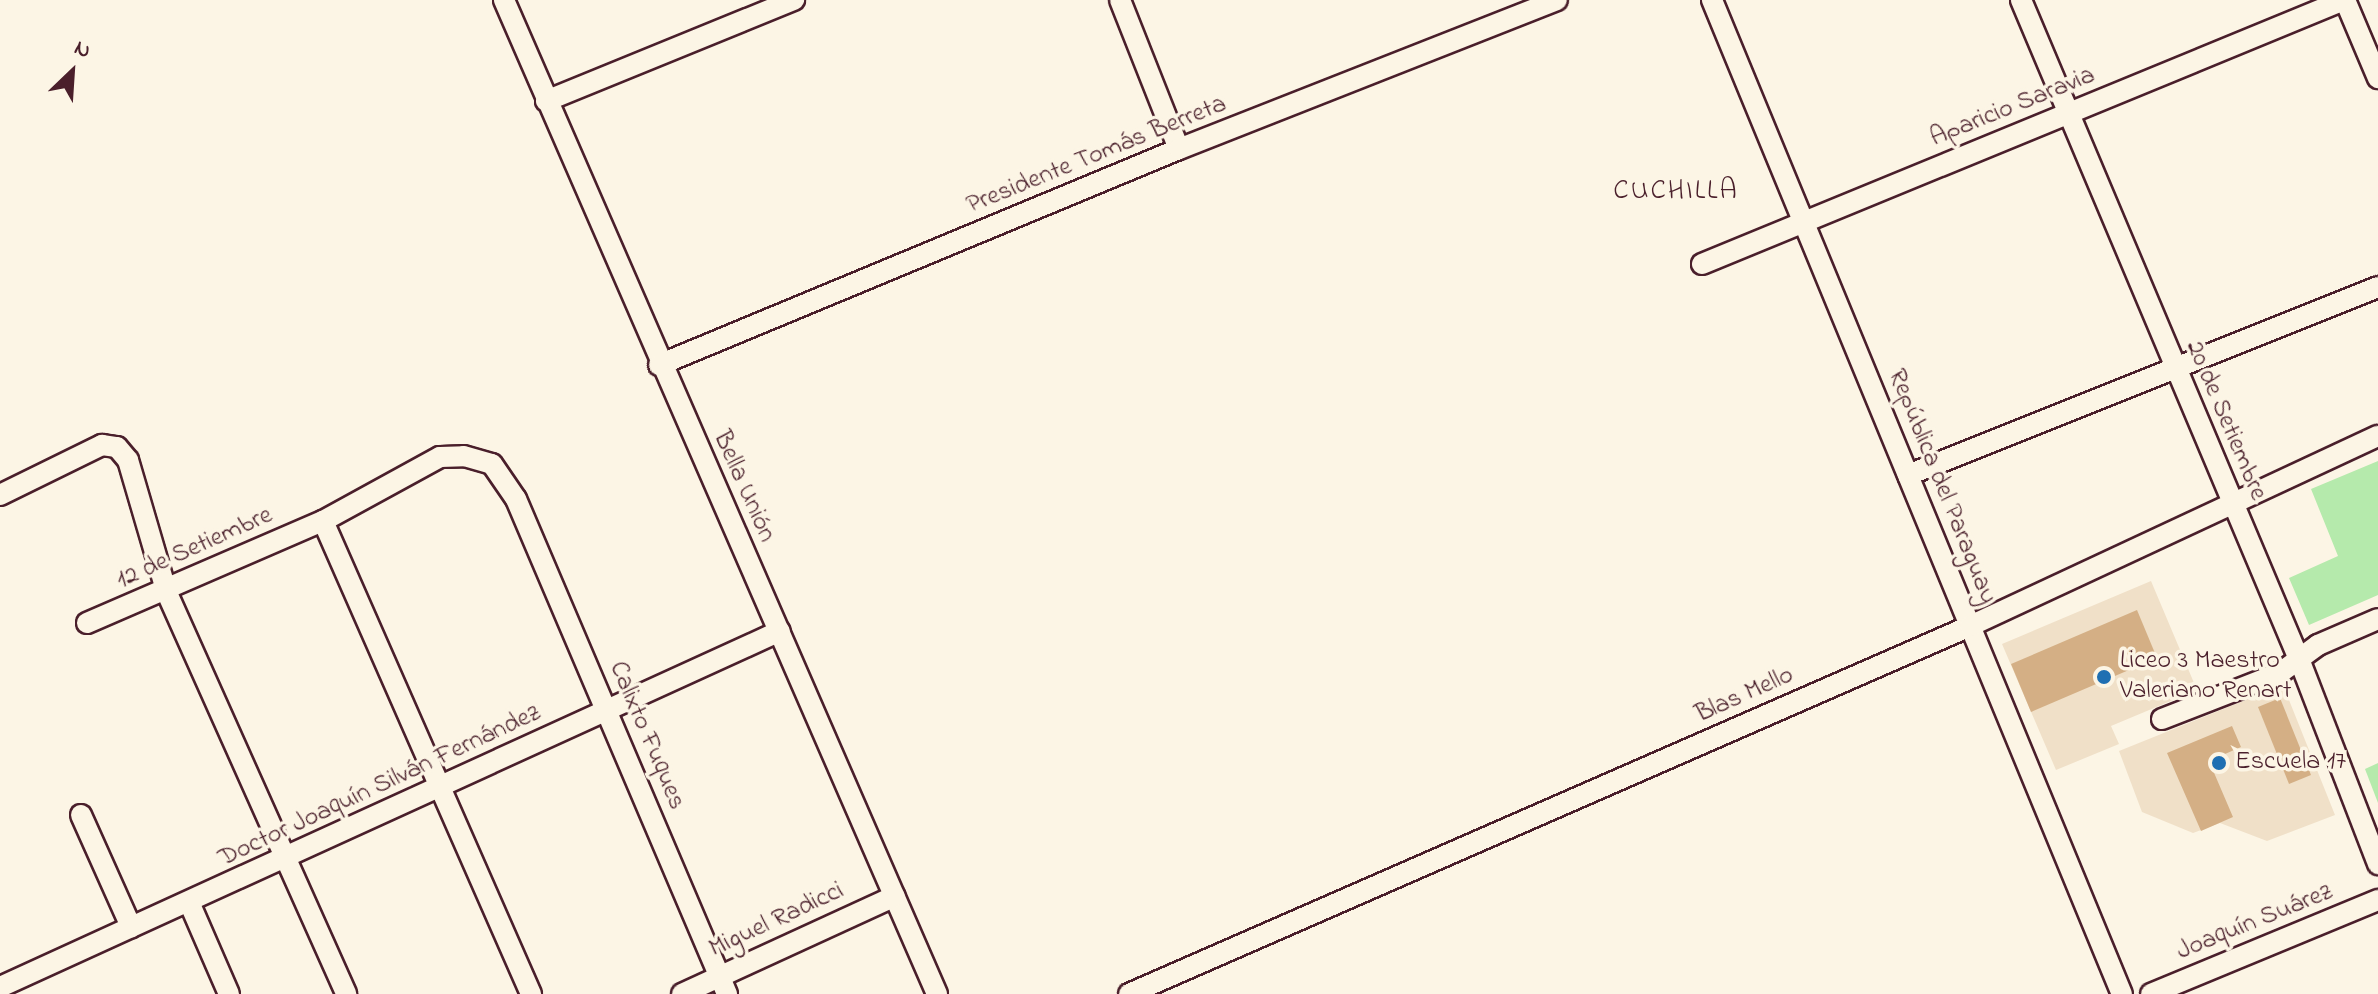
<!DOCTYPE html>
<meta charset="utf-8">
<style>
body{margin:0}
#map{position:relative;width:2378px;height:994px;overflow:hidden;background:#fcf5e5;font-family:"Indie Flower",sans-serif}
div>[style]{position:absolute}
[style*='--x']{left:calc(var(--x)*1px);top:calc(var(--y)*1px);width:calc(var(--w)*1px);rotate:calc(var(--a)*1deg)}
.built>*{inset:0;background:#f0e0c8}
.green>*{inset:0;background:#b5eaac}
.building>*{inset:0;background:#d4af85}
.roads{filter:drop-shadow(2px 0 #4a1f2b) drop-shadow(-2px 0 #4a1f2b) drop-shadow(0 2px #4a1f2b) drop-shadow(0 -2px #4a1f2b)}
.street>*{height:20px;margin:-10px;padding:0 10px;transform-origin:10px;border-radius:10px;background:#fcf5e5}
.dots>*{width:22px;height:22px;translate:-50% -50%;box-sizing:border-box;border:4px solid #fcf5e5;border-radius:50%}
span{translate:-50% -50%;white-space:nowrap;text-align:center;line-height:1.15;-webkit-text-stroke:7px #fcf5e5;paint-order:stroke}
.street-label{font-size:26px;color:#4a1f2b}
.poi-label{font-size:26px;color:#4a1f2b}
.left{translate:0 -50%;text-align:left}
.neighbourhood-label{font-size:28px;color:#4a1f2b;letter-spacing:2px}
.north{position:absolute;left:32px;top:32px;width:80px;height:80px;-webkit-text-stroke:6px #fcf5e5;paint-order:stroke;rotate:25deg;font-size:22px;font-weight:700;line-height:32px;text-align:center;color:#4a1f2b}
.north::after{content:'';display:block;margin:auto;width:28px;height:36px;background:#4a1f2b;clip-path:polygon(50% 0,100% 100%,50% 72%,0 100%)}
</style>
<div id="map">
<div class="built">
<div style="clip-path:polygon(2151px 581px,2197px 690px,2111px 726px,2119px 744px,2056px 770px,2002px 644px)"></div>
<div style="clip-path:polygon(2283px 685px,2335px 815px,2267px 841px,2220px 823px,2193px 833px,2142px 812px,2119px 751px)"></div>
</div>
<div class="green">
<div style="clip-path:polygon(2378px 461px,2378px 595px,2309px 625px,2289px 578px,2338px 556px,2311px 489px)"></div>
<div style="clip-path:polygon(2378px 763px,2378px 803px,2365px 769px)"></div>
</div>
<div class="building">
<div style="clip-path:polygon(2137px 610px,2157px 658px,2031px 712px,2011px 664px)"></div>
<div style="clip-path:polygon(2280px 698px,2311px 775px,2289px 784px,2258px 707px)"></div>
<div style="clip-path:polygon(2232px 726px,2241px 747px,2209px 761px,2233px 817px,2201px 831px,2167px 753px)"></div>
</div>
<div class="roads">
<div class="street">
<div style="--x:504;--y:0;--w:1084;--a:66.46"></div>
<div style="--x:1120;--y:0;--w:160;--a:68.4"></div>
<div style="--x:1712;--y:0;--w:1075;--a:67.59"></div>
<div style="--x:2021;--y:0;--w:715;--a:67.13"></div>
<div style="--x:2299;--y:659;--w:220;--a:68.9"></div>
<div style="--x:2345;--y:0;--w:85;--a:67.1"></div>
<div style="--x:546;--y:101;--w:268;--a:-22.2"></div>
<div style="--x:1702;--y:264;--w:694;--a:-22.35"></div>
<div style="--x:659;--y:365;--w:563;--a:-22.56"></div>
<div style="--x:1179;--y:149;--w:406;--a:-21.5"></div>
<div style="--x:1908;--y:475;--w:506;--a:-21.8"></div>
<div style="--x:0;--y:495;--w:114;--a:-26.1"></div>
<div style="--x:102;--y:445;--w:15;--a:8"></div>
<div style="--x:117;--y:447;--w:17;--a:50"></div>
<div style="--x:128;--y:460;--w:139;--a:73.7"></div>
<div style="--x:167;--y:593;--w:439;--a:65.9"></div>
<div style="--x:323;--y:521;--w:517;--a:66.26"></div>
<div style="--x:87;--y:623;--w:257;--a:-23.4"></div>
<div style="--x:323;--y:521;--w:133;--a:-28.7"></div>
<div style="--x:440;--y:457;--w:24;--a:-2"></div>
<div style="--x:464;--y:456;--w:29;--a:16"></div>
<div style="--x:492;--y:464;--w:42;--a:55.6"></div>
<div style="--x:516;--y:499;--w:538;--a:66.91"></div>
<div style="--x:2162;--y:719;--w:127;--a:-21.3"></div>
<div style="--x:2280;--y:673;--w:47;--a:-36.4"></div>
<div style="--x:2318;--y:645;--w:65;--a:-23.4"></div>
<div style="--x:81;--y:815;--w:123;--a:65.9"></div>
<div style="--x:189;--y:902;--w:100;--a:66.5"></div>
<div style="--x:0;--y:987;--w:857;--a:-24.53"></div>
<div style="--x:682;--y:994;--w:234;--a:-24.7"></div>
<div style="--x:1129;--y:994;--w:918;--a:-23.63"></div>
<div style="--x:1970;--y:626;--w:450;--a:-25"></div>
<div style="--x:2151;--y:994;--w:246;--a:-22.5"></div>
</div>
</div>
<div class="dots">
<div style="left:2104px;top:677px;background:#1f6fb2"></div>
<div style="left:2219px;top:763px;background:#1f6fb2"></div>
</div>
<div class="street-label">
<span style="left:2013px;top:108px;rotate:-22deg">Aparicio Saravia</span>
<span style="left:1097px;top:156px;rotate:-22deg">Presidente Tomás Berreta</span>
<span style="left:2225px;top:421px;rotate:67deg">20 de Setiembre</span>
<span style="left:743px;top:487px;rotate:66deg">Bella Unión</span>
<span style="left:1941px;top:487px;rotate:68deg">República del Paraguay</span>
<span style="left:195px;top:549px;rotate:-24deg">12 de Setiembre</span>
<span style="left:1745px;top:696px;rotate:-24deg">Blas Mello</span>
<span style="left:646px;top:736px;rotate:67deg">Calixto Fuques</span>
<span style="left:380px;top:787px;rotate:-25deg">Doctor Joaquín Silván Fernández</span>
<span style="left:777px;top:921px;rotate:-25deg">Miguel Radicci</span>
<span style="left:2255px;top:923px;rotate:-22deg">Joaquín Suárez</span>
</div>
<div class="poi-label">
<span class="left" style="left:2120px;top:677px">Liceo 3 Maestro<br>Valeriano Renart</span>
<span class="left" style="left:2235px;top:763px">Escuela 17</span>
</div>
<div class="neighbourhood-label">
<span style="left:1676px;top:192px">CUCHILLA</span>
</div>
<div class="north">N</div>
</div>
